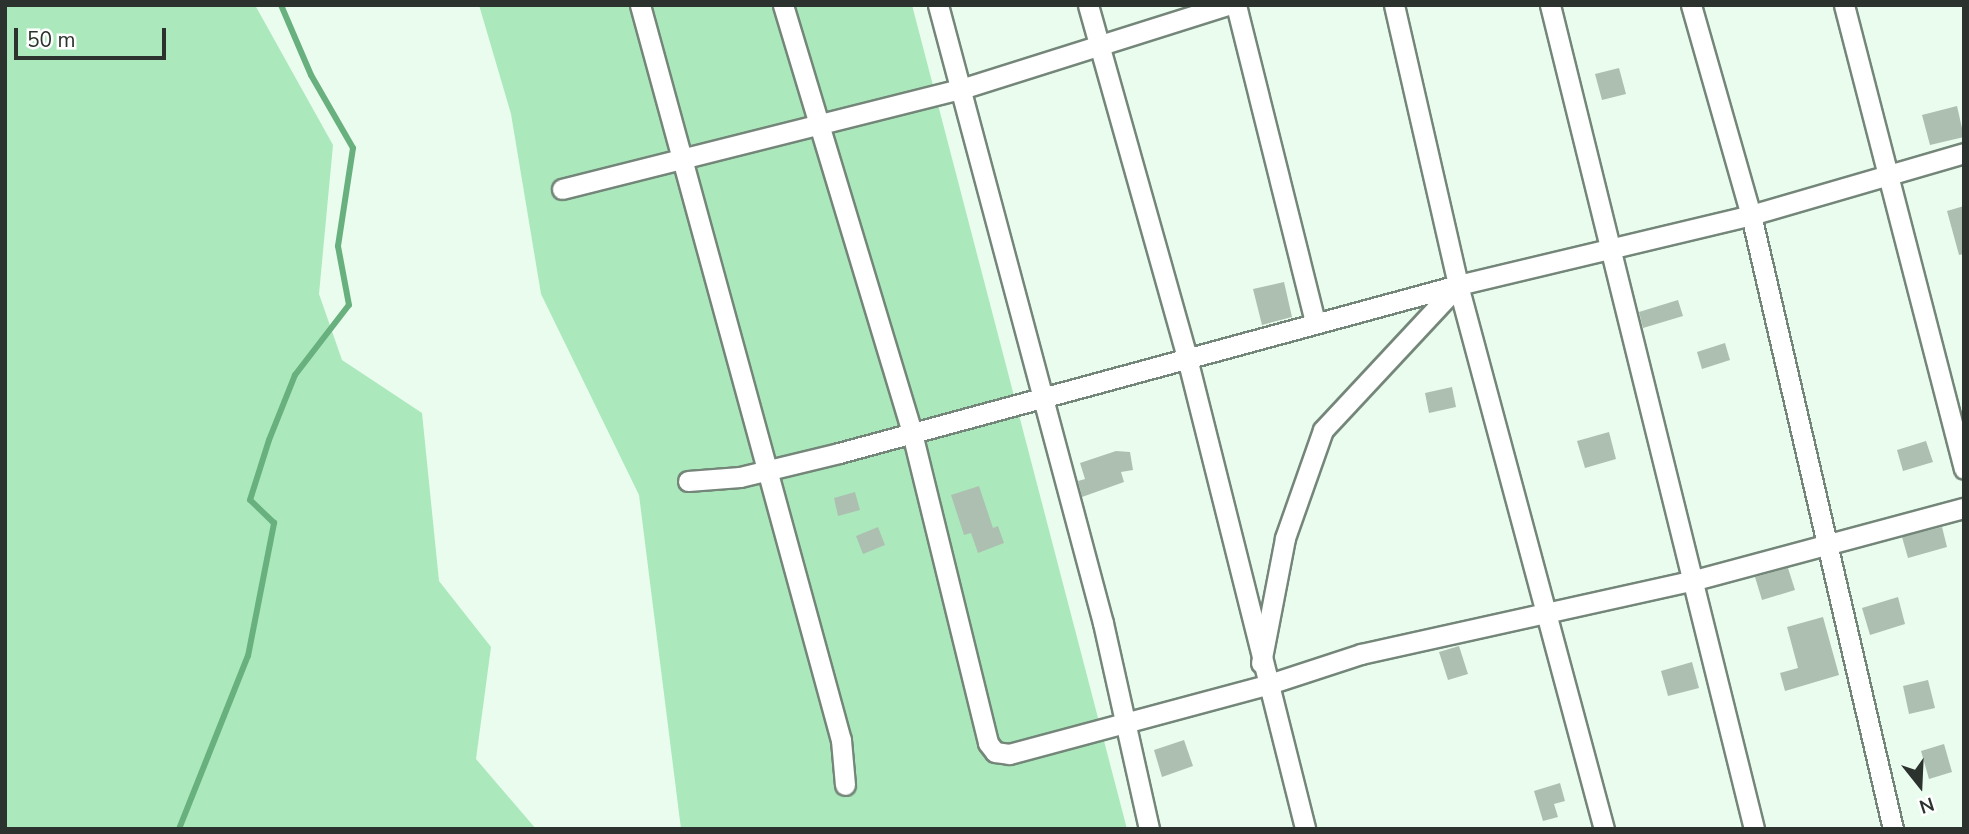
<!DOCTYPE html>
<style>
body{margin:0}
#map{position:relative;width:1969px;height:834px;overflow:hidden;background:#e9fcee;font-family:"Nunito Sans",sans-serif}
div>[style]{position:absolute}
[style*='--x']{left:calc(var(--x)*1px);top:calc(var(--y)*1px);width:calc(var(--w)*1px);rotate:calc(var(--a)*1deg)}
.green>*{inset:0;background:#abe9bc}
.stream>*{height:6px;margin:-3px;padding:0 3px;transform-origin:3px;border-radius:3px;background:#69b07f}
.building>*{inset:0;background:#adbfb1}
.roads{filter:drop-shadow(2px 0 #748679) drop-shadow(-2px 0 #748679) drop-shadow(0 2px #748679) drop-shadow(0 -2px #748679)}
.street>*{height:19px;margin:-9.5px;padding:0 9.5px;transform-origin:9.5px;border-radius:9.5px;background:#fff}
span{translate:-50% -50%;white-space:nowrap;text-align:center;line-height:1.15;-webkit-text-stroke:5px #fff;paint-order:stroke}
.frame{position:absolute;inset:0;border:7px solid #2c332e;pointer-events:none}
.north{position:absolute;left:1885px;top:750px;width:70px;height:70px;-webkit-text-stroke:5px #fff;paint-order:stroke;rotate:162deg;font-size:19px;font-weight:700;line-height:28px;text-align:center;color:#2c332e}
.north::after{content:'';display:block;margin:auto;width:24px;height:32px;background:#2c332e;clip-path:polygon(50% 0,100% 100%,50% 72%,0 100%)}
.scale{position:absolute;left:14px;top:28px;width:152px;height:32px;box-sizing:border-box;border:4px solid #2c332e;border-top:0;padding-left:9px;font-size:21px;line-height:24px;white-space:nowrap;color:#2c332e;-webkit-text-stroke:5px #fff;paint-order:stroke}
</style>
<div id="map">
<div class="green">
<div style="clip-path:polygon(5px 5px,255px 5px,333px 145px,319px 294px,342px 360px,422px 413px,439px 581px,491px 647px,476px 759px,536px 829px,5px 829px)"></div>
<div style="clip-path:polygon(479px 5px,912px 5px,1127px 829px,681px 829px,639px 495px,541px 294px,511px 114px)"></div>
</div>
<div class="stream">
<div style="--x:179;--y:829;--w:186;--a:-68.3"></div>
<div style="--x:248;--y:656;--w:136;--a:-78.9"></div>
<div style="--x:274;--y:523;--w:33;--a:-136"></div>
<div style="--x:250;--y:500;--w:63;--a:-72.4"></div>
<div style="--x:269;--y:440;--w:70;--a:-68.2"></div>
<div style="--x:295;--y:375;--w:88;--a:-52.4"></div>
<div style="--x:349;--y:305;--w:60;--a:-100.6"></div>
<div style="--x:338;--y:246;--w:99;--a:-81.3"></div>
<div style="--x:353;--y:148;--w:84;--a:-119.9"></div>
<div style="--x:311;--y:75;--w:76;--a:-113.2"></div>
</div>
<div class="building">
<div style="clip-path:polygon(1619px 68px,1626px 94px,1602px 100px,1595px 74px)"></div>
<div style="clip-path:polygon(1957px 106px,1964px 137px,1930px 145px,1922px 115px)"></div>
<div style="clip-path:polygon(1964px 206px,1964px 254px,1959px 255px,1947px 211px)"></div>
<div style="clip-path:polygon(1284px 282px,1292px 317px,1262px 325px,1253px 289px)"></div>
<div style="clip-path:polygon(1678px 300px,1683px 316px,1643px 328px,1639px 312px)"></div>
<div style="clip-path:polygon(1725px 343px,1730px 360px,1702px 369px,1697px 352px)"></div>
<div style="clip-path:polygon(1452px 387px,1456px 407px,1429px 413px,1425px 393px)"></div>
<div style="clip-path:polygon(1609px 432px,1616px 459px,1585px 468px,1577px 441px)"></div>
<div style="clip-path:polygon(1926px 441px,1933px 462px,1903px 471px,1897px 450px)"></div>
<div style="clip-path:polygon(1116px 451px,1130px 452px,1133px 470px,1121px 472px,1124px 482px,1082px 497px,1078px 481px,1085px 479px,1080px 463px)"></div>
<div style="clip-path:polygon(979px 486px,993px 528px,998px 526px,1004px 543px,978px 553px,971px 533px,964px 535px,951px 495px)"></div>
<div style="clip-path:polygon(855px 492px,860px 510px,838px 516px,834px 498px)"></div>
<div style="clip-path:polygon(878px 527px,885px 545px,863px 554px,856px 536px)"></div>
<div style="clip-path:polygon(1942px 527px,1947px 547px,1908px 558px,1902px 537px)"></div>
<div style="clip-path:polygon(1788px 568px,1795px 590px,1762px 600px,1755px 577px)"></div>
<div style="clip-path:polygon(1898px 597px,1905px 624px,1870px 635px,1862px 608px)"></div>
<div style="clip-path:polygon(1823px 617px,1839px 675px,1785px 691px,1780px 673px,1798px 668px,1787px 627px)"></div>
<div style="clip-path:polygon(1459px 646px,1468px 674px,1448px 680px,1439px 652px)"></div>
<div style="clip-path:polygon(1692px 662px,1699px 688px,1668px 696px,1661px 671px)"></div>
<div style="clip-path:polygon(1928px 680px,1935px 708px,1909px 714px,1903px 686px)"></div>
<div style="clip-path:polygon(1184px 740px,1193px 766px,1162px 777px,1154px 750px)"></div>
<div style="clip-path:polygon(1944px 744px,1952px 772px,1929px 779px,1921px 751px)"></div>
<div style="clip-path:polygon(1560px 783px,1565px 801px,1554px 804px,1558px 817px,1543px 821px,1534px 791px)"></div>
</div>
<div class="roads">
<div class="street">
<div style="--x:640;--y:5;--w:762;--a:74.71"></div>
<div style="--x:841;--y:740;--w:45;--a:84.9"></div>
<div style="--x:783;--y:5;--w:447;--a:73.2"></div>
<div style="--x:912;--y:433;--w:319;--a:76.2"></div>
<div style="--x:988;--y:743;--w:11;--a:52"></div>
<div style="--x:995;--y:752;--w:14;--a:8"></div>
<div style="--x:1009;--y:754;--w:266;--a:-15"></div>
<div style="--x:1266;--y:685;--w:100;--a:-18.1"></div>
<div style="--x:1361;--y:654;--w:338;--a:-12.5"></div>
<div style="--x:1691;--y:581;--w:283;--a:-15"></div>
<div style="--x:938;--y:5;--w:640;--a:75.05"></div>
<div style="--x:1103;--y:623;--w:211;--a:77.4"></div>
<div style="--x:1088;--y:5;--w:367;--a:74.3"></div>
<div style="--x:1187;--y:358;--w:486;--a:75.9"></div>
<div style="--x:1236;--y:5;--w:328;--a:76"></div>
<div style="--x:1394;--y:5;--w:287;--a:77.1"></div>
<div style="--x:1458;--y:285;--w:563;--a:74.98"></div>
<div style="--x:1550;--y:5;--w:849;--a:76.09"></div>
<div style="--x:1691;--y:5;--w:218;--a:74.1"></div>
<div style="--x:1751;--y:215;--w:630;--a:76.98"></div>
<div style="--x:1844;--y:5;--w:479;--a:75.5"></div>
<div style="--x:562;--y:189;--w:411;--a:-14.1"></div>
<div style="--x:961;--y:89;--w:280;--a:-17.5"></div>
<div style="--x:688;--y:481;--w:52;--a:-4.4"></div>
<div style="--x:740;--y:477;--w:102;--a:-13.6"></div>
<div style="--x:839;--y:453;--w:641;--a:-15.18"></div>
<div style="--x:1261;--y:663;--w:127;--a:-79.1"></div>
<div style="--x:1285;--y:538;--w:114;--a:-70.6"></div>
<div style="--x:1323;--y:430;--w:198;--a:-47"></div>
<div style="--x:1458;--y:285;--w:301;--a:-13.4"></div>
<div style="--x:1751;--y:215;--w:222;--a:-16.2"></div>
</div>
</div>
<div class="frame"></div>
<div class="north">N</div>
<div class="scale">50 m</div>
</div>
